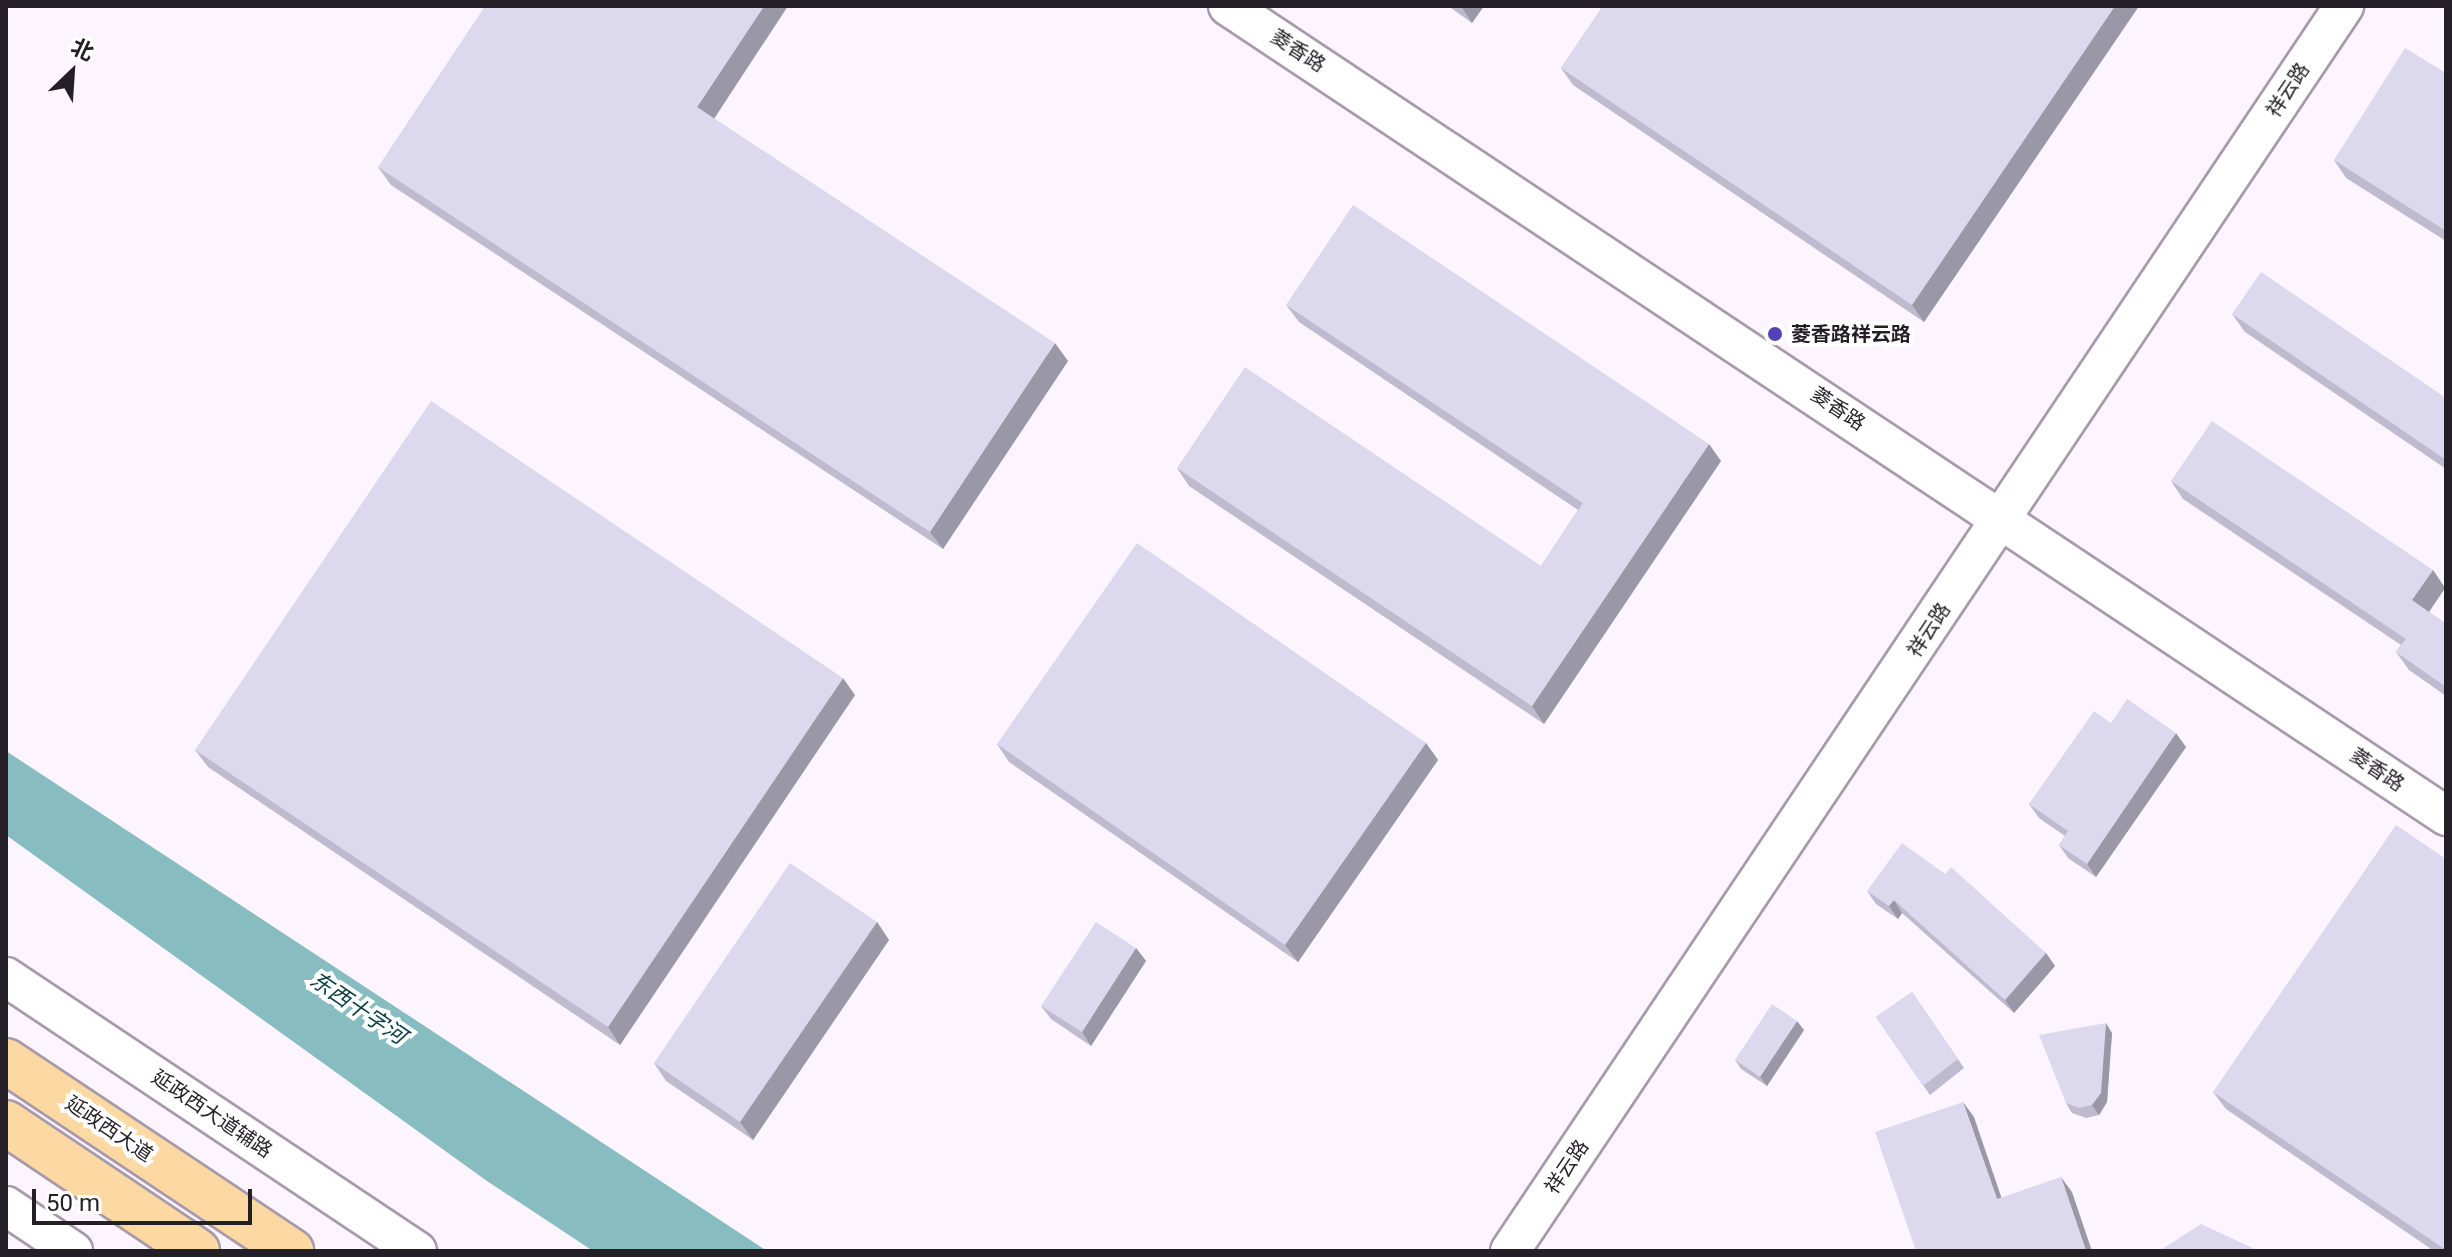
<!DOCTYPE html>
<meta charset="utf-8">
<style>
body{margin:0}
#map{position:relative;width:2452px;height:1257px;overflow:hidden;background:#fcf4ff;font-family:Roboto,"Noto Sans SC",sans-serif}
div>[style]{position:absolute}
[style*='--x']{left:calc(var(--x)*1px);top:calc(var(--y)*1px);width:calc(var(--w)*1px);rotate:calc(var(--a)*1deg)}
.water>*{inset:0;background:#87bcc0}
.roads{filter:drop-shadow(2px 0 #a79aab) drop-shadow(-2px 0 #a79aab) drop-shadow(0 2px #a79aab) drop-shadow(0 -2px #a79aab)}
.tertiary>*{height:38px;margin:-19px;padding:0 19px;transform-origin:19px;border-radius:19px;background:#fff}
.primary>*{height:44px;margin:-22px;padding:0 22px;transform-origin:22px;border-radius:22px;background:#fcd9a2}
.wall>*{inset:0;background:#bdbbcd}
.shaded-wall>*{inset:0;background:#9a98a7}
.building>*{inset:0;background:#dcd9ee}
.dots>*{width:22px;height:22px;translate:-50% -50%;box-sizing:border-box;border:4px solid #fff;border-radius:50%}
span{translate:-50% -50%;white-space:nowrap;text-align:center;line-height:1.15;-webkit-text-stroke:8px #fff;paint-order:stroke}
.street-label{font-size:20px;color:#241f26}
.poi-label{font-size:20px;color:#241f26;font-weight:700}
.left{translate:0 -50%;text-align:left}
.water-label{font-size:22px;color:#0a3e42;font-style:italic}
.frame{position:absolute;inset:0;border:8px solid #241f26;pointer-events:none}
.north{position:absolute;left:32px;top:32px;width:80px;height:80px;-webkit-text-stroke:6px #fff;paint-order:stroke;rotate:25deg;font-size:22px;font-weight:700;line-height:32px;text-align:center;color:#241f26}
.north::after{content:'';display:block;margin:auto;width:28px;height:36px;background:#241f26;clip-path:polygon(50% 0,100% 100%,50% 72%,0 100%)}
.scale{position:absolute;left:32px;top:1189px;width:220px;height:36px;box-sizing:border-box;border:4px solid #241f26;border-top:0;padding-left:10px;font-size:24px;line-height:28px;white-space:nowrap;color:#241f26;-webkit-text-stroke:6px #fff;paint-order:stroke}
</style>
<div id="map">
<div class="water">
<div style="clip-path:polygon(6px 751px,458px 1048px,767px 1251px,593px 1251px,487px 1181px,6px 835px)"></div>
</div>
<div class="roads">
<div class="tertiary">
<div style="--x:1228;--y:6;--w:1463;--a:33.62"></div>
<div style="--x:6;--y:977;--w:494;--a:33.7"></div>
<div style="--x:6;--y:1206;--w:81;--a:33.9"></div>
<div style="--x:1510;--y:1251;--w:1499;--a:-56.18"></div>
</div>
<div class="primary">
<div style="--x:6;--y:1061;--w:343;--a:33.7"></div>
<div style="--x:6;--y:1123;--w:230;--a:33.8"></div>
</div>
</div>
<div class="wall">
<div style="clip-path:polygon(1448px 6px,1484px 6px,1472px 23px)"></div>
<div style="clip-path:polygon(1603px 6px,2139px 6px,1924px 322px,1573px 85px,1561px 68px)"></div>
<div style="clip-path:polygon(2446px 73px,2446px 241px,2346px 178px,2334px 160px)"></div>
<div style="clip-path:polygon(378px 167px,1068px 361px,943px 549px,391px 185px)"></div>
<div style="clip-path:polygon(1286px 305px,1721px 461px,1544px 724px,1189px 486px,1177px 468px,1541px 566px,1578px 510px,1299px 322px)"></div>
<div style="clip-path:polygon(2232px 314px,2446px 398px,2446px 469px,2245px 332px)"></div>
<div style="clip-path:polygon(2171px 481px,2433px 570px,2445px 588px,2429px 612px,2446px 624px,2446px 696px,2409px 670px,2396px 652px,2401px 645px,2183px 499px)"></div>
<div style="clip-path:polygon(855px 695px,620px 1045px,208px 767px,195px 750px)"></div>
<div style="clip-path:polygon(2111px 723px,2186px 747px,2096px 877px,2068px 858px,2059px 845px,2065px 836px,2039px 818px,2029px 804px)"></div>
<div style="clip-path:polygon(1426px 743px,1438px 760px,1298px 962px,1009px 762px,997px 744px)"></div>
<div style="clip-path:polygon(2446px 859px,2446px 1251px,2434px 1251px,2226px 1109px,2213px 1092px)"></div>
<div style="clip-path:polygon(1867px 891px,2046px 953px,2055px 966px,2014px 1013px,1902px 913px,1898px 919px,1876px 904px)"></div>
<div style="clip-path:polygon(877px 922px,889px 940px,753px 1140px,666px 1081px,654px 1063px)"></div>
<div style="clip-path:polygon(1136px 948px,1146px 961px,1091px 1046px,1051px 1019px,1041px 1006px)"></div>
<div style="clip-path:polygon(1912px 992px,1964px 1068px,1930px 1095px,1876px 1017px)"></div>
<div style="clip-path:polygon(1804px 1030px,1767px 1086px,1741px 1069px,1735px 1060px)"></div>
<div style="clip-path:polygon(2112px 1033px,2107px 1102px,2099px 1115px,2086px 1118px,2072px 1113px,2066px 1103px)"></div>
</div>
<div class="shaded-wall">
<div style="clip-path:polygon(764px 6px,788px 6px,710px 125px,697px 107px)"></div>
<div style="clip-path:polygon(1461px 6px,1484px 6px,1472px 23px)"></div>
<div style="clip-path:polygon(2115px 6px,2139px 6px,1924px 322px,1912px 305px)"></div>
<div style="clip-path:polygon(1055px 343px,1068px 361px,943px 549px,930px 532px)"></div>
<div style="clip-path:polygon(1709px 444px,1721px 461px,1544px 724px,1532px 706px)"></div>
<div style="clip-path:polygon(2433px 570px,2445px 588px,2425px 618px,2412px 600px)"></div>
<div style="clip-path:polygon(843px 678px,855px 695px,620px 1045px,608px 1027px)"></div>
<div style="clip-path:polygon(2176px 733px,2186px 747px,2096px 877px,2087px 864px)"></div>
<div style="clip-path:polygon(1426px 743px,1438px 760px,1298px 962px,1285px 945px)"></div>
<div style="clip-path:polygon(1894px 900px,1902px 913px,1898px 919px,1889px 906px)"></div>
<div style="clip-path:polygon(877px 922px,889px 940px,753px 1140px,740px 1122px)"></div>
<div style="clip-path:polygon(1136px 948px,1146px 961px,1091px 1046px,1082px 1032px)"></div>
<div style="clip-path:polygon(2046px 953px,2055px 966px,2014px 1013px,2005px 1000px)"></div>
<div style="clip-path:polygon(1797px 1021px,1804px 1030px,1767px 1086px,1760px 1077px)"></div>
<div style="clip-path:polygon(2106px 1023px,2112px 1033px,2107px 1102px,2099px 1115px,2092px 1105px)"></div>
<div style="clip-path:polygon(1963px 1102px,1974px 1117px,2007px 1214px,1997px 1199px)"></div>
<div style="clip-path:polygon(2061px 1177px,2072px 1192px,2092px 1251px,2086px 1251px)"></div>
</div>
<div class="building">
<div style="clip-path:polygon(485px 6px,764px 6px,697px 107px,1055px 343px,930px 532px,378px 167px)"></div>
<div style="clip-path:polygon(1603px 6px,2115px 6px,1912px 305px,1561px 68px)"></div>
<div style="clip-path:polygon(2405px 48px,2446px 73px,2446px 231px,2334px 160px)"></div>
<div style="clip-path:polygon(1353px 205px,1709px 444px,1532px 706px,1177px 468px,1245px 367px,1541px 566px,1583px 503px,1286px 305px)"></div>
<div style="clip-path:polygon(2261px 272px,2446px 398px,2446px 460px,2232px 314px)"></div>
<div style="clip-path:polygon(431px 401px,843px 678px,608px 1027px,195px 750px)"></div>
<div style="clip-path:polygon(2212px 421px,2433px 570px,2412px 600px,2446px 624px,2446px 687px,2396px 652px,2406px 639px,2171px 481px)"></div>
<div style="clip-path:polygon(1137px 543px,1426px 743px,1285px 945px,997px 744px)"></div>
<div style="clip-path:polygon(2127px 699px,2176px 733px,2087px 864px,2059px 845px,2068px 831px,2029px 804px,2094px 711px,2111px 723px)"></div>
<div style="clip-path:polygon(2396px 825px,2446px 859px,2446px 1250px,2213px 1092px)"></div>
<div style="clip-path:polygon(1902px 843px,1945px 874px,1951px 867px,2046px 953px,2005px 1000px,1894px 900px,1889px 906px,1867px 891px)"></div>
<div style="clip-path:polygon(790px 863px,877px 922px,740px 1122px,654px 1063px)"></div>
<div style="clip-path:polygon(1096px 922px,1136px 948px,1082px 1032px,1041px 1006px)"></div>
<div style="clip-path:polygon(1912px 992px,1958px 1059px,1923px 1086px,1876px 1017px)"></div>
<div style="clip-path:polygon(1772px 1004px,1797px 1021px,1760px 1077px,1735px 1060px)"></div>
<div style="clip-path:polygon(2106px 1023px,2101px 1093px,2092px 1105px,2079px 1108px,2066px 1103px,2039px 1035px)"></div>
<div style="clip-path:polygon(1963px 1102px,1997px 1199px,2061px 1177px,2086px 1251px,1916px 1251px,1875px 1132px)"></div>
<div style="clip-path:polygon(2201px 1224px,2259px 1251px,2159px 1251px)"></div>
</div>
<div class="dots">
<div style="left:1775px;top:334px;background:#5441b8"></div>
</div>
<div class="street-label">
<span style="left:1298px;top:51px;rotate:33deg">菱香路</span>
<span style="left:2288px;top:90px;rotate:-56deg">祥云路</span>
<span style="left:1838px;top:409px;rotate:34deg">菱香路</span>
<span style="left:1929px;top:630px;rotate:-56deg">祥云路</span>
<span style="left:2377px;top:770px;rotate:34deg">菱香路</span>
<span style="left:212px;top:1114px;rotate:34deg">延政西大道辅路</span>
<span style="left:109px;top:1129px;rotate:34deg">延政西大道</span>
<span style="left:1567px;top:1167px;rotate:-56deg">祥云路</span>
</div>
<div class="poi-label">
<span class="left" style="left:1791px;top:334px">菱香路祥云路</span>
</div>
<div class="water-label">
<span style="left:358px;top:1008px;rotate:34deg">东西十字河</span>
</div>
<div class="frame"></div>
<div class="north">北</div>
<div class="scale">50 m</div>
</div>
